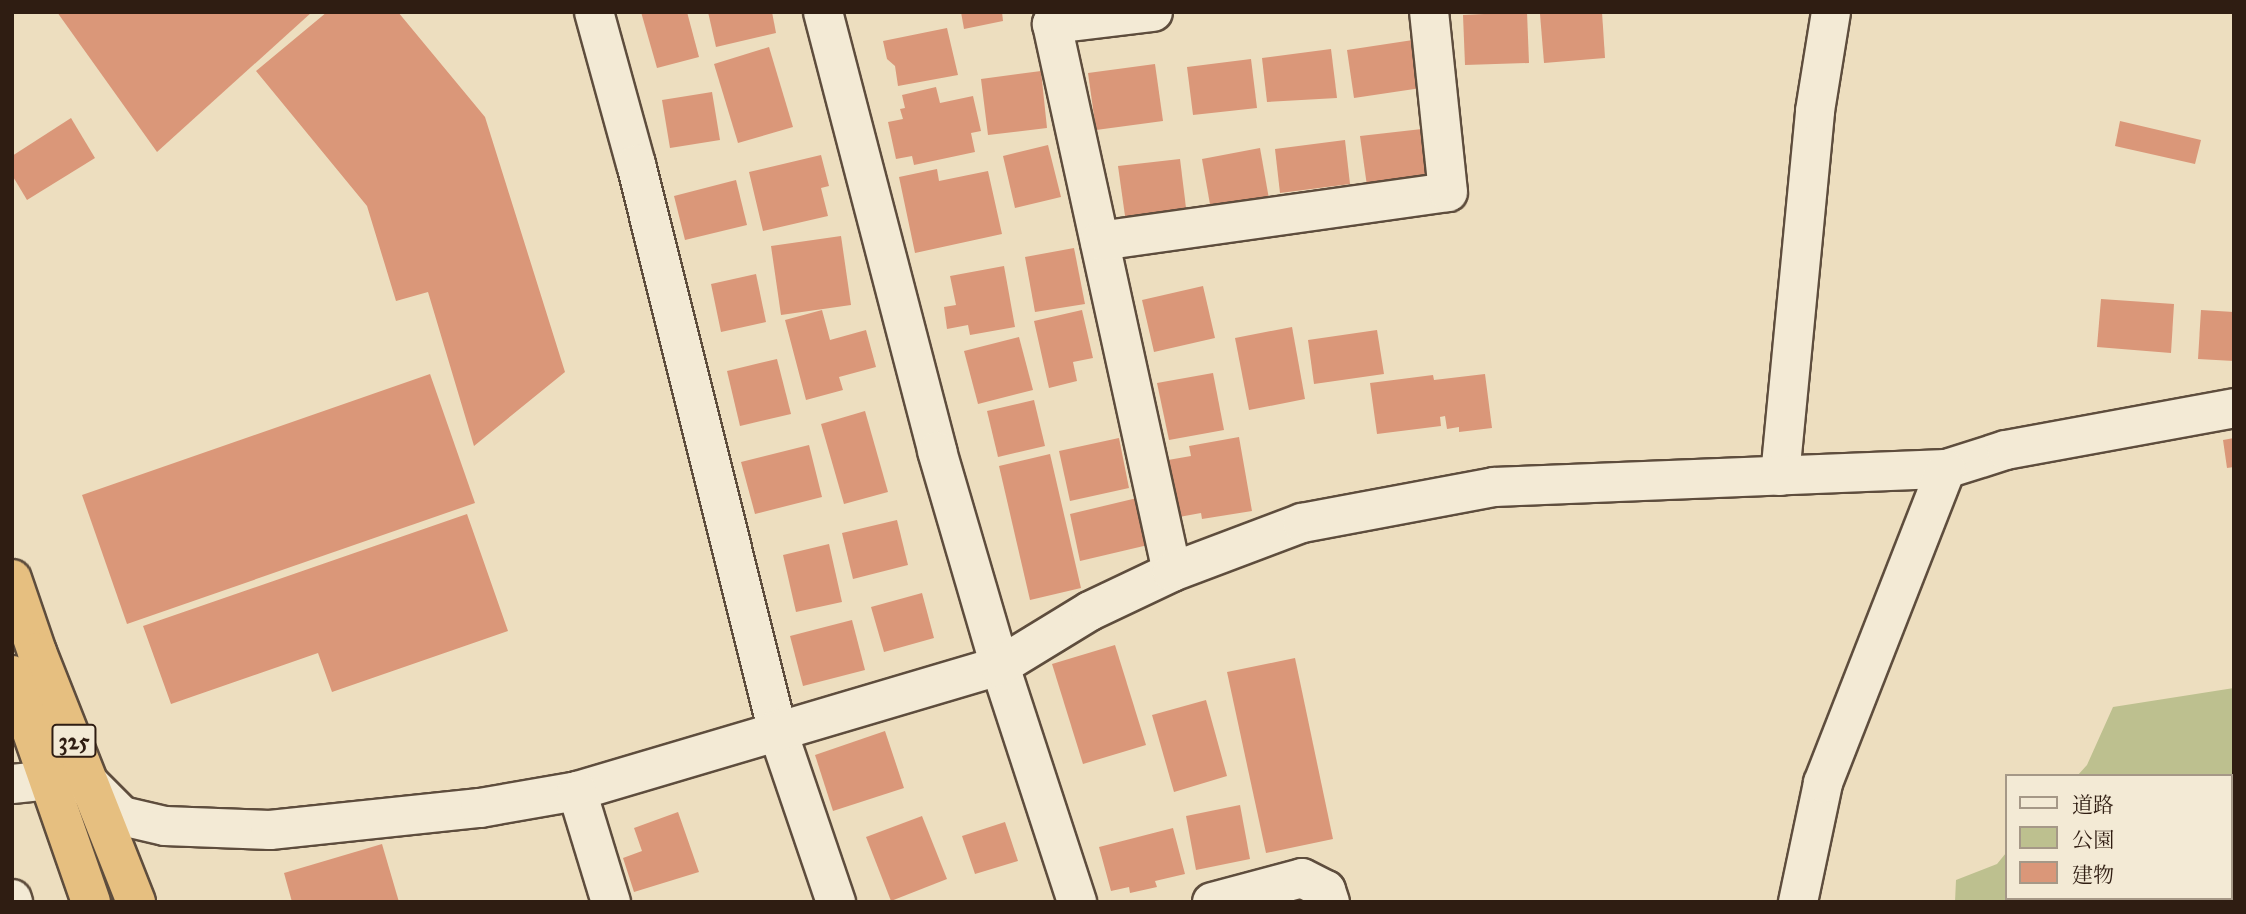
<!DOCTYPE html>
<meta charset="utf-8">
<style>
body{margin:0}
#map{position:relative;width:2246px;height:914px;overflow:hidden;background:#eddebf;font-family:"IM FELL Great Primer","Noto Serif JP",serif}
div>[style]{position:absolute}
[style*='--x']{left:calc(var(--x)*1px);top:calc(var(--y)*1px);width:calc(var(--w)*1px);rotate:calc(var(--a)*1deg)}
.green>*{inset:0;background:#bdc08f}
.building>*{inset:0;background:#da9779}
.roads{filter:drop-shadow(2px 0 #5e4d3d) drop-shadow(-2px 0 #5e4d3d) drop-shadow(0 2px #5e4d3d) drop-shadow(0 -2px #5e4d3d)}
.minor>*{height:38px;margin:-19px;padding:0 19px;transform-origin:19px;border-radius:19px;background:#f3ead5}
.highway>*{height:38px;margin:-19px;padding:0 19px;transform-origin:19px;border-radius:19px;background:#e6bf80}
span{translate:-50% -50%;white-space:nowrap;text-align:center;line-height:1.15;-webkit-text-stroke:5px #f3ead5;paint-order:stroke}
.shield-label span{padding:2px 5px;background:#f3ead5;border:2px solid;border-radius:5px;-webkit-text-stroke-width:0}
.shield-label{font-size:23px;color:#2f1d12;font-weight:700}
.frame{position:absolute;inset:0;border:14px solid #2f1d12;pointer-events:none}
.legend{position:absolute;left:2005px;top:774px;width:228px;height:126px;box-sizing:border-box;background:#f3ead5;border:2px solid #a59887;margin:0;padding:9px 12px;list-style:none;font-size:21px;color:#2f1d12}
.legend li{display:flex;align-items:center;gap:14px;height:35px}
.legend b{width:35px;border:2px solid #a59887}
</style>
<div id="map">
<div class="green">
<div style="clip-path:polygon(2234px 688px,2234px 902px,1955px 902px,1956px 880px,1997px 864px,2006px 853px,2006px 898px,2230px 898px,2230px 776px,2077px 776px,2087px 765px,2113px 707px)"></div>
</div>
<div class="building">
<div style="clip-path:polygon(57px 12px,312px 12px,157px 152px)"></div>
<div style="clip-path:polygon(327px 12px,398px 12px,485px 117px,565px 372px,474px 446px,428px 292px,396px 301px,367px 206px,256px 71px)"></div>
<div style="clip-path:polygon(641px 12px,687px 12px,699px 57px,657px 68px)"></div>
<div style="clip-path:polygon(708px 12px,772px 12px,776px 33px,716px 47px)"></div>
<div style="clip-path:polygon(961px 12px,1002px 12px,1003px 21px,964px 29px)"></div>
<div style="clip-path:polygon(1527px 12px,1529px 63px,1465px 65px,1463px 15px)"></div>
<div style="clip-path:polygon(1566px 12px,1602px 12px,1605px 58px,1544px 63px,1540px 14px)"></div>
<div style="clip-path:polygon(947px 28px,958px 75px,898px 86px,895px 66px,887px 59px,883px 41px)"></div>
<div style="clip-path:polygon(1413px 40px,1421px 88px,1354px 98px,1347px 50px)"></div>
<div style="clip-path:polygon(769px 47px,793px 127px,738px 143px,714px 64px)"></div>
<div style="clip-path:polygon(1331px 49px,1337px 98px,1267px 102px,1262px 58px)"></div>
<div style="clip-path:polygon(1251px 59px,1257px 108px,1193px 115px,1187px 67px)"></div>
<div style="clip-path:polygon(1155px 64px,1163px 121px,1096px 130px,1088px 73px)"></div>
<div style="clip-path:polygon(1041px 71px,1047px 128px,988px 135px,981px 79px)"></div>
<div style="clip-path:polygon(936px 87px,940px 103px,973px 96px,981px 131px,971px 133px,975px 152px,914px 165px,912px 156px,896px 159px,888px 122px,903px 119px,900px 109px,905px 108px,902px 95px)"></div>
<div style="clip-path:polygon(712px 92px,720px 140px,670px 148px,662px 100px)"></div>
<div style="clip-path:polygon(71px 118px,95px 158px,27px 200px,12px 175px,12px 156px)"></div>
<div style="clip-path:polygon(2120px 121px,2201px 140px,2195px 164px,2115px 146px)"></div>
<div style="clip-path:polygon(1422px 129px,1428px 178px,1367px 186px,1360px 136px)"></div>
<div style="clip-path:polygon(1345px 140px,1350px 184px,1280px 193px,1275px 149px)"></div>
<div style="clip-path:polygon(1048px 145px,1061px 197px,1015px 208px,1003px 156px)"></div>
<div style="clip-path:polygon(1260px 148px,1269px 199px,1211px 210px,1202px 159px)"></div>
<div style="clip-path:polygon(821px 155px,829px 186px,821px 188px,828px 216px,763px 231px,749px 172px)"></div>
<div style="clip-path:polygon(1180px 159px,1187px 216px,1126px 223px,1118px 166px)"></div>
<div style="clip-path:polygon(937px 169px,939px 181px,988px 171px,1002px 234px,915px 253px,899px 177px)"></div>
<div style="clip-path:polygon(736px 180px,747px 225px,685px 240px,674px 196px)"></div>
<div style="clip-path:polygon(841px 236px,851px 305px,781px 315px,771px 246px)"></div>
<div style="clip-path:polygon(1074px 248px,1085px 304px,1035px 312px,1025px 257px)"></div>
<div style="clip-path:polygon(1004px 266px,1015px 327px,970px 335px,968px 325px,947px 329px,944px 307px,956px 305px,950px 276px)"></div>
<div style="clip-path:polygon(756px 274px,766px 322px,721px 332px,711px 284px)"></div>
<div style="clip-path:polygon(1203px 286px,1215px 338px,1154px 352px,1142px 300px)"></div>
<div style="clip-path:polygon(2101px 299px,2174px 304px,2171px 353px,2097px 347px)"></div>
<div style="clip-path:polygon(822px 310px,830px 340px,866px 330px,876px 367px,839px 377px,843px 390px,806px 400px,785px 320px)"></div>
<div style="clip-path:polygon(1082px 310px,1093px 358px,1073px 362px,1077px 381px,1049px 388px,1034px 321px)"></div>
<div style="clip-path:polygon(2201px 310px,2234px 312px,2234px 361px,2198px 359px)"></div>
<div style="clip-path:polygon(1292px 327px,1305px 399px,1249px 410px,1235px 338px)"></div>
<div style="clip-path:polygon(1377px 330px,1384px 374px,1314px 384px,1308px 340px)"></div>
<div style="clip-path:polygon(1019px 337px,1033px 390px,978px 404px,964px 351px)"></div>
<div style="clip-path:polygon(777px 359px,791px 414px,740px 426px,727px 371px)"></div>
<div style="clip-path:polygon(1213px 373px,1224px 430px,1169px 440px,1157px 383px)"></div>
<div style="clip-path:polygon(430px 374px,475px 503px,127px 624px,82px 495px)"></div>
<div style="clip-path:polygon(1485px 374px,1492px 428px,1459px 432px,1459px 427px,1447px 429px,1445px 416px,1440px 417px,1441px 426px,1377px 434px,1370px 383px,1433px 375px,1434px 380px)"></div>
<div style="clip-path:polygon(1034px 400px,1045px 446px,998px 457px,987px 411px)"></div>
<div style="clip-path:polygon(865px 411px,888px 492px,844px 504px,821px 424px)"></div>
<div style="clip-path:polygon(1239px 437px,1252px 511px,1202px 519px,1201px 513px,1179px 517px,1168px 460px,1191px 456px,1189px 446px)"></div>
<div style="clip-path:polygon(1119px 438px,1129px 488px,1070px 501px,1059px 451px)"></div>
<div style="clip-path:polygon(2234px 438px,2234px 467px,2227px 468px,2223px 440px)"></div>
<div style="clip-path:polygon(809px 445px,822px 497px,755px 514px,741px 462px)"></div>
<div style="clip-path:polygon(1050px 454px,1081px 588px,1030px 600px,999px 466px)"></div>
<div style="clip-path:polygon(1137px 498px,1148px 545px,1080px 561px,1070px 514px)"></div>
<div style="clip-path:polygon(467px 514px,508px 631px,332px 692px,318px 653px,171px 704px,143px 626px)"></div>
<div style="clip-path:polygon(897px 520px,908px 565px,853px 579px,842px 533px)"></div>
<div style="clip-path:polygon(829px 544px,842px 602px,796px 612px,783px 555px)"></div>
<div style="clip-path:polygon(922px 593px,934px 638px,884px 652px,871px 607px)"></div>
<div style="clip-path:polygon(852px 620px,865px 670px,803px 686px,790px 636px)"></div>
<div style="clip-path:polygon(1115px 645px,1146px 745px,1083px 764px,1052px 664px)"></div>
<div style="clip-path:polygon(1295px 658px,1333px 839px,1266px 853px,1227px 672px)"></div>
<div style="clip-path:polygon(1206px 700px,1227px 776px,1174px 792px,1152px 715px)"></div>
<div style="clip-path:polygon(885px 731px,904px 788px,833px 811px,815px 755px)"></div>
<div style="clip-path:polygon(1240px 805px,1250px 859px,1196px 870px,1186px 816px)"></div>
<div style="clip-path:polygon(678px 812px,699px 872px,634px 892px,623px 858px,642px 851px,634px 828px)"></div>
<div style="clip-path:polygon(922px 816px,947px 879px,891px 901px,866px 837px)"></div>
<div style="clip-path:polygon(1005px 822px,1018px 861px,975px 874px,962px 836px)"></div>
<div style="clip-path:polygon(1173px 828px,1185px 874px,1155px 881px,1157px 887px,1130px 893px,1129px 887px,1111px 891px,1099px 847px)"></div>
<div style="clip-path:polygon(382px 844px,399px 902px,292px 902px,284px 873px)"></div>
</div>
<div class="roads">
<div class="minor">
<div style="--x:594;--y:12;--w:158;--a:74.6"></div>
<div style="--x:636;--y:164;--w:582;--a:75.99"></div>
<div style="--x:777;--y:729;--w:183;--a:71.2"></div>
<div style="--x:823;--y:12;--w:454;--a:75.4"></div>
<div style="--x:937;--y:451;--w:224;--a:73.7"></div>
<div style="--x:1000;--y:666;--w:248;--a:71.9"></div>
<div style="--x:1153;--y:12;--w:102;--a:173.2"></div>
<div style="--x:1052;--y:24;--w:561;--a:77.65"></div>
<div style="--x:1100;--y:241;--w:351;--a:-8"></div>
<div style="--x:1448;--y:192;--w:181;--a:-96"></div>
<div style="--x:1780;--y:476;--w:367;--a:-84.5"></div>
<div style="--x:1815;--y:111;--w:100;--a:-80.8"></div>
<div style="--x:12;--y:784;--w:38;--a:-6"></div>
<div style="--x:50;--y:780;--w:42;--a:8.1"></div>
<div style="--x:92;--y:786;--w:42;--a:45"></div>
<div style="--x:122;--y:816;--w:44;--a:13.1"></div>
<div style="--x:165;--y:826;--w:105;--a:2.2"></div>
<div style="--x:270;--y:830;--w:211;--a:-6"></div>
<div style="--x:480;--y:808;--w:98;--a:-9.9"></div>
<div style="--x:577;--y:791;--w:441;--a:-16.5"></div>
<div style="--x:1000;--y:666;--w:105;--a:-31.4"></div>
<div style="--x:1090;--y:611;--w:91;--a:-25.4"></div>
<div style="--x:1172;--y:572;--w:139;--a:-20.7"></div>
<div style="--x:1302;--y:523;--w:195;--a:-10.6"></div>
<div style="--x:1494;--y:487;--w:452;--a:-2.3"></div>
<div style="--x:1946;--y:469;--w:63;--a:-17.6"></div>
<div style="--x:2006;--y:450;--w:232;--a:-10.4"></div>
<div style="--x:577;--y:791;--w:116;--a:73"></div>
<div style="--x:12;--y:899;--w:3;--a:72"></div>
<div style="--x:1212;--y:902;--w:93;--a:-14.9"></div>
<div style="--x:1302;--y:878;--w:27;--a:27"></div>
<div style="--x:1326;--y:890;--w:13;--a:72"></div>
<div style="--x:1798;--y:902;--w:122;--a:-78.1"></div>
<div style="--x:1823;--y:783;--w:337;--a:-68.6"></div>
</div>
<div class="highway">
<div style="--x:12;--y:579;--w:77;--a:71.1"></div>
<div style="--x:37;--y:652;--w:269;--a:68.4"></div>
<div style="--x:12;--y:675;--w:240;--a:70.8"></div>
</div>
</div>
<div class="shield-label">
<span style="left:74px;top:741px">325</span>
</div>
<div class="frame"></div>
<ul class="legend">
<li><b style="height:9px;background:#f3ead5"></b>道路</li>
<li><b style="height:19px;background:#bdc08f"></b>公園</li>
<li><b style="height:19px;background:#da9779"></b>建物</li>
</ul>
</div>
